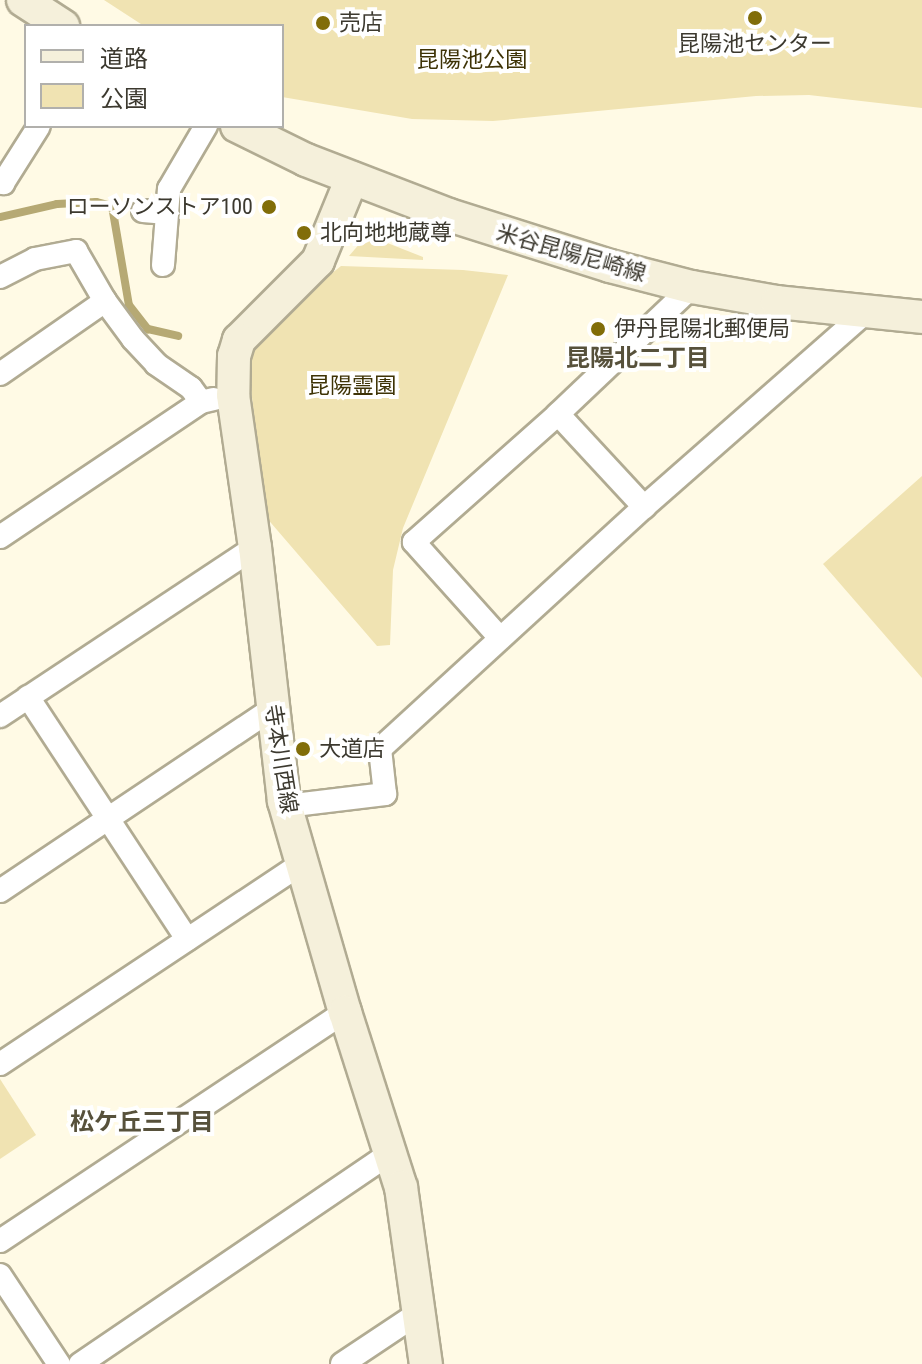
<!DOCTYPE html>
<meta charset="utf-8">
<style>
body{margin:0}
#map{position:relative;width:922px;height:1364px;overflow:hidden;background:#fffae5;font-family:"Roboto Condensed","Noto Sans JP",sans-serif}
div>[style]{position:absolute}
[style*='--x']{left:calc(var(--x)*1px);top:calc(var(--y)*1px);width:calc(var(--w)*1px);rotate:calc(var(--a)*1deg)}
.green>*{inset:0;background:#f0e3b2}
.stream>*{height:8px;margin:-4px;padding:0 4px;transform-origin:4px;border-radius:4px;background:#b6a974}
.roads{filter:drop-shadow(2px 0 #b1ab92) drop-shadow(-2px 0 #b1ab92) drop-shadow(0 2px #b1ab92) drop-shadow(0 -2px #b1ab92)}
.minor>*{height:22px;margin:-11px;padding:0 11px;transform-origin:11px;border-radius:11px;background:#fff}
.secondary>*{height:32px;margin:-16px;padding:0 16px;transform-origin:16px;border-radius:16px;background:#f5f0db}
.dots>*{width:22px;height:22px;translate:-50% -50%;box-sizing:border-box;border:4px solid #fff;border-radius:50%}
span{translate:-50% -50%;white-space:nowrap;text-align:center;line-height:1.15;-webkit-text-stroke:8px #fff;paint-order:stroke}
.poi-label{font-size:22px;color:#3c392f}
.left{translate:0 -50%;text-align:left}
.right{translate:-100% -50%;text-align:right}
.park-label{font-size:22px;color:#3e3306}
.street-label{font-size:22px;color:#3c392f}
.neighbourhood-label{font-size:24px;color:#57513b;font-weight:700}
.legend{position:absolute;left:24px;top:24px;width:260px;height:104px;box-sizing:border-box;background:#fff;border:2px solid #b1b0ac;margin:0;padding:10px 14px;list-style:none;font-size:24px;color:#3c392f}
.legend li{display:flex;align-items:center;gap:16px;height:40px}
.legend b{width:40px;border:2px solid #b1b0ac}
</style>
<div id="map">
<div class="green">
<div style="clip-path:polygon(104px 0,922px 0,922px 108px,809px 95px,756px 96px,493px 121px,412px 119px,282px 97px,282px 26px,144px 26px)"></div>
<div style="clip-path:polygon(367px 235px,423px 257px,423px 260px,349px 256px)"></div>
<div style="clip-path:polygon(341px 266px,463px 270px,508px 275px,403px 528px,393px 570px,390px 645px,377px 646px,265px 516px,248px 361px,262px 329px)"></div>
<div style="clip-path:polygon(922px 476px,922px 678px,823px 564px)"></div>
<div style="clip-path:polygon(0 1079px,36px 1135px,0 1159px)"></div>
</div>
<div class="stream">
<div style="--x:0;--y:217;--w:58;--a:-12.8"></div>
<div style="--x:57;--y:204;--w:39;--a:-3"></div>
<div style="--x:96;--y:202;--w:16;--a:14"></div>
<div style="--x:112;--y:206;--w:100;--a:80.3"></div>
<div style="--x:129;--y:305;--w:31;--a:52"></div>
<div style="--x:148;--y:329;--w:31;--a:13"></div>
</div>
<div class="roads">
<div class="minor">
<div style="--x:0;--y:181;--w:4;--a:34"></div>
<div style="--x:3;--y:183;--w:67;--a:-57.7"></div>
<div style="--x:143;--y:211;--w:24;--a:5"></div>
<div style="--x:163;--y:265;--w:76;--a:-85.5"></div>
<div style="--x:169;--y:189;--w:73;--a:-59.6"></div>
<div style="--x:0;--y:277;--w:39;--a:-27"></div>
<div style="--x:35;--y:259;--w:42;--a:-11"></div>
<div style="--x:76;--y:251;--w:58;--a:59.9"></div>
<div style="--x:105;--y:301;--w:47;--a:53.6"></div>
<div style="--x:133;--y:339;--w:34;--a:47"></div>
<div style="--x:156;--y:364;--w:42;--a:34.4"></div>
<div style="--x:191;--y:388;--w:17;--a:54"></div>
<div style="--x:0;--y:374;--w:128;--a:-34.8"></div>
<div style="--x:558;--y:414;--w:127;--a:47.2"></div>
<div style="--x:0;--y:537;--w:242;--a:-33.9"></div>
<div style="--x:201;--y:402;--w:13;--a:-13"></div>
<div style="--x:500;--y:638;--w:129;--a:-131.9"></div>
<div style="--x:414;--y:542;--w:193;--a:-41.6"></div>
<div style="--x:558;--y:414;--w:185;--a:-43.5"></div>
<div style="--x:28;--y:697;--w:290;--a:56.7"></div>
<div style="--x:0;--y:716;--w:306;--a:-33.5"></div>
<div style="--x:286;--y:806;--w:100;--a:-6.9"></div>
<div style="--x:385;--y:794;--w:45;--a:-96.3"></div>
<div style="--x:380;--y:749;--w:358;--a:-42.5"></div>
<div style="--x:644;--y:507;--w:294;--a:-41.3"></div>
<div style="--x:0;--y:891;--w:327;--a:-33.8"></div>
<div style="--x:0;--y:1064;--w:361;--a:-33.6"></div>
<div style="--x:0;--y:1241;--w:414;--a:-33.6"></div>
<div style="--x:0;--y:1275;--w:107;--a:56.5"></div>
<div style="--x:80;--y:1364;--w:377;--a:-34.2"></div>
<div style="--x:342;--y:1364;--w:94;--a:-33.7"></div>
</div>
<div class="secondary">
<div style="--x:23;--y:0;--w:48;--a:33"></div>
<div style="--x:237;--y:126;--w:77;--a:26.2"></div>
<div style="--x:306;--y:160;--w:153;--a:21"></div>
<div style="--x:449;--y:215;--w:169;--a:17.6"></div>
<div style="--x:610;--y:266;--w:85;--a:14.4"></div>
<div style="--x:692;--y:287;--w:86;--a:10"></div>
<div style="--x:777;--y:302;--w:146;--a:5.9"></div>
<div style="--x:352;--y:178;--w:90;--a:112.3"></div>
<div style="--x:318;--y:261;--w:112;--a:135"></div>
<div style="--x:239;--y:340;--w:17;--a:107"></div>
<div style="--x:234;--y:356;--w:39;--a:91"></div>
<div style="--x:233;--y:395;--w:154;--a:81.8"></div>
<div style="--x:255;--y:547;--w:256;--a:83.5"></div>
<div style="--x:284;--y:801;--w:220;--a:73.9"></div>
<div style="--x:345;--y:1012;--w:184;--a:72.3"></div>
<div style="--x:401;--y:1187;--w:179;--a:82"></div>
</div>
</div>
<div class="dots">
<div style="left:755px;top:18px;background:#816d09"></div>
<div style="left:323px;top:23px;background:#816d09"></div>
<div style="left:269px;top:207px;background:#816d09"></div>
<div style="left:304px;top:233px;background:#816d09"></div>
<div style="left:598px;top:329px;background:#816d09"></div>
<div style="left:303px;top:749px;background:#816d09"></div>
</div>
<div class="poi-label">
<span class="left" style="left:339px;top:23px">売店</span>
<span style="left:755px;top:44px">昆陽池センター</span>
<span class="right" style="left:253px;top:207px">ローソンストア100</span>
<span class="left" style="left:320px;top:233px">北向地地蔵尊</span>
<span class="left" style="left:614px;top:329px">伊丹昆陽北郵便局</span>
<span class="left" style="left:319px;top:749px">大道店</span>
</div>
<div class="park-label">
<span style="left:472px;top:60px">昆陽池公園</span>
<span style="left:352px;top:386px">昆陽霊園</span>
</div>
<div class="street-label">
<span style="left:571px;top:253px;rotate:16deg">米谷昆陽尼崎線</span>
<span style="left:281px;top:759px;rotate:81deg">寺本川西線</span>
</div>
<div class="neighbourhood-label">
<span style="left:638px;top:359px">昆陽北二丁目</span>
<span style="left:142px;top:1123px">松ケ丘三丁目</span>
</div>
<ul class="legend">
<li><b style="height:10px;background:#f5f0db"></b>道路</li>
<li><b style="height:22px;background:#f0e3b2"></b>公園</li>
</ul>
</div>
